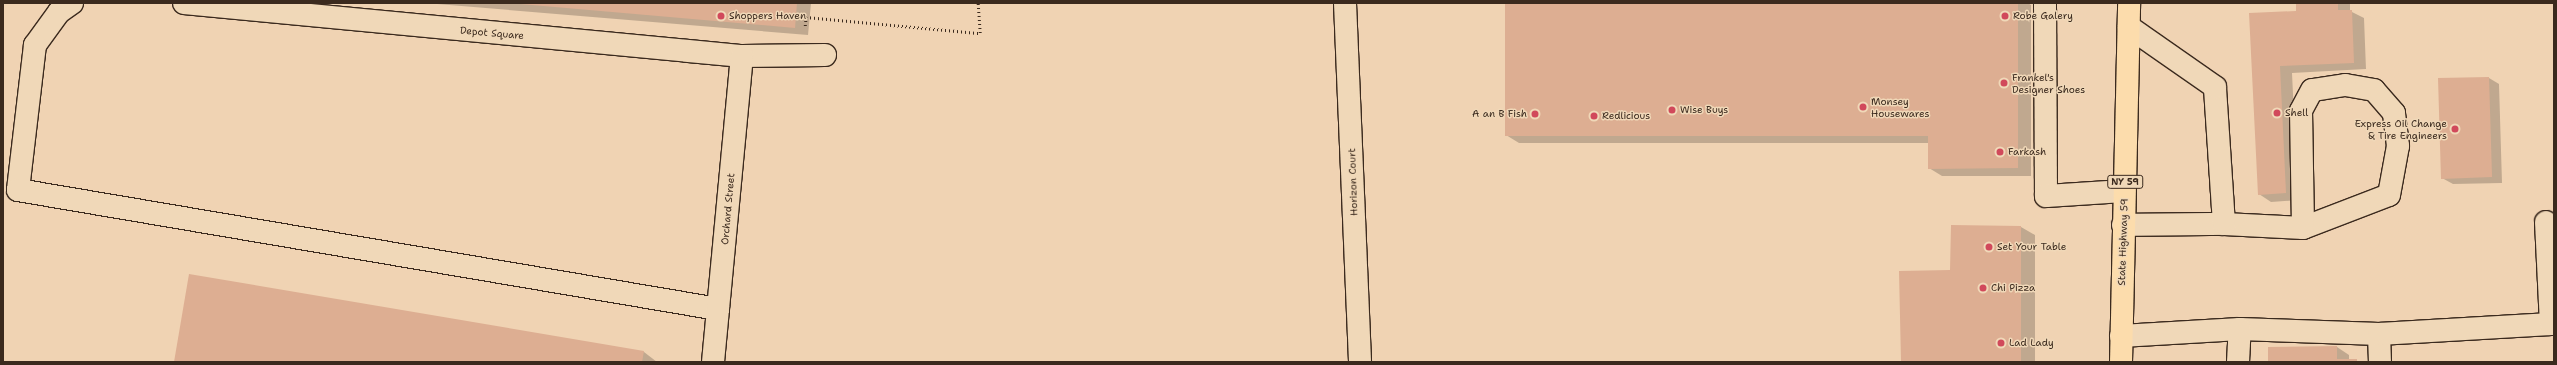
<!DOCTYPE html>
<style>
body{margin:0}
#map{position:relative;width:2557px;height:365px;overflow:hidden;background:#f0d3b3;font-family:"Shantell Sans",sans-serif}
div>[style]{position:absolute}
[style*='--x']{left:calc(var(--x)*1px);top:calc(var(--y)*1px);width:calc(var(--w)*1px);rotate:calc(var(--a)*1deg)}
.shadow>*{inset:0;background:#0003}
.building>*{inset:0;background:#ddae92}
.path>*{height:2.5px;margin-top:-1.25px;transform-origin:0;background:repeating-linear-gradient(90deg,#3b2a1e 0 1px,transparent 0 4px)}
.roads{filter:drop-shadow(1px 0 #3b2a1e) drop-shadow(-1px 0 #3b2a1e) drop-shadow(0 1px #3b2a1e) drop-shadow(0 -1px #3b2a1e)}
.minor>*{height:22px;margin:-11px;padding:0 11px;transform-origin:11px;border-radius:11px;background:#f0d8b8}
.major>*{height:22px;margin:-11px;padding:0 11px;transform-origin:11px;border-radius:11px;background:#fcdcac}
.dots>*{width:11px;height:11px;translate:-50% -50%;box-sizing:border-box;border:2px solid #f0d8b8;border-radius:50%}
span{translate:-50% -50%;white-space:nowrap;text-align:center;line-height:1.15;-webkit-text-stroke:3px #f0d8b8;paint-order:stroke}
.shield-label span{padding:1px 3px;background:#f0d8b8;border:1px solid;border-radius:3px;-webkit-text-stroke-width:0}
.shield-label{font-size:9px;color:#3b2a1e;font-weight:700}
.poi-label{font-size:10px;color:#3b2a1e}
.left{translate:0 -50%;text-align:left}
.right{translate:-100% -50%;text-align:right}
.street-label{font-size:10px;color:#3b2a1e}
.frame{position:absolute;inset:0;border:4px solid #3b2a1e;pointer-events:none}
</style>
<div id="map">
<div class="shadow">
<div style="clip-path:polygon(425px 3px,811px 3px,808px 35px)"></div>
<div style="clip-path:polygon(1506px 3px,2028px 3px,2031px 5px,2031px 176px,1942px 176px,1929px 168px,1929px 143px,1519px 143px,1506px 135px)"></div>
<div style="clip-path:polygon(2297px 3px,2350px 3px,2350px 11px,2364px 18px,2366px 69px,2292px 73px,2298px 200px,2271px 202px,2259px 194px,2250px 14px,2297px 12px)"></div>
<div style="clip-path:polygon(2489px 78px,2499px 84px,2502px 183px,2453px 184px,2442px 178px,2439px 79px)"></div>
<div style="clip-path:polygon(1952px 226px,2021px 227px,2035px 235px,2035px 362px,1902px 362px,1951px 271px)"></div>
<div style="clip-path:polygon(190px 276px,644px 352px,657px 362px,175px 362px)"></div>
<div style="clip-path:polygon(2337px 347px,2349px 355px,2349px 360px,2359px 362px,2269px 362px)"></div>
</div>
<div class="building">
<div style="clip-path:polygon(509px 3px,797px 3px,795px 28px)"></div>
<div style="clip-path:polygon(1505px 3px,2018px 3px,2018px 168px,1928px 169px,1928px 136px,1505px 136px)"></div>
<div style="clip-path:polygon(2296px 3px,2338px 3px,2338px 10px,2352px 10px,2354px 63px,2280px 66px,2286px 193px,2258px 195px,2249px 13px,2296px 11px)"></div>
<div style="clip-path:polygon(2489px 77px,2492px 177px,2441px 179px,2438px 78px)"></div>
<div style="clip-path:polygon(1951px 225px,2021px 226px,2021px 362px,1901px 362px,1899px 271px,1950px 270px)"></div>
<div style="clip-path:polygon(189px 274px,644px 351px,642px 362px,174px 362px)"></div>
<div style="clip-path:polygon(2337px 346px,2337px 359px,2357px 359px,2357px 362px,2268px 362px,2268px 347px)"></div>
</div>
<div class="path">
<div style="--x:805;--y:26;--w:9;--a:-84"></div>
<div style="--x:806;--y:17;--w:175;--a:5.3"></div>
<div style="--x:980;--y:33;--w:30;--a:-94"></div>
</div>
<div class="roads">
<div class="minor">
<div style="--x:72;--y:3;--w:16;--a:145"></div>
<div style="--x:59;--y:12;--w:41;--a:126"></div>
<div style="--x:35;--y:45;--w:146;--a:96.7"></div>
<div style="--x:18;--y:190;--w:710;--a:9.65"></div>
<div style="--x:184;--y:3;--w:561;--a:5.43"></div>
<div style="--x:742;--y:56;--w:83;--a:-0.7"></div>
<div style="--x:1345;--y:3;--w:359;--a:87.6"></div>
<div style="--x:2045;--y:3;--w:193;--a:89.7"></div>
<div style="--x:2046;--y:196;--w:78;--a:-3.7"></div>
<div style="--x:2224;--y:224;--w:79;--a:2.9"></div>
<div style="--x:2303;--y:228;--w:92;--a:-21"></div>
<div style="--x:2389;--y:195;--w:50;--a:-79.6"></div>
<div style="--x:2398;--y:146;--w:33;--a:-97"></div>
<div style="--x:2394;--y:113;--w:30;--a:-131"></div>
<div style="--x:2374;--y:90;--w:29;--a:-170"></div>
<div style="--x:2345;--y:85;--w:33;--a:171"></div>
<div style="--x:2312;--y:90;--w:24;--a:118"></div>
<div style="--x:2301;--y:111;--w:117;--a:89"></div>
<div style="--x:2123;--y:225;--w:101;--a:-0.6"></div>
<div style="--x:2224;--y:224;--w:137;--a:-93.8"></div>
<div style="--x:2215;--y:87;--w:105;--a:-145.1"></div>
<div style="--x:2379;--y:334;--w:28;--a:88"></div>
<div style="--x:2121;--y:336;--w:119;--a:-3.4"></div>
<div style="--x:2240;--y:329;--w:139;--a:2.1"></div>
<div style="--x:2379;--y:334;--w:172;--a:-3.3"></div>
<div style="--x:2551;--y:324;--w:102;--a:-92.8"></div>
<div style="--x:713;--y:362;--w:307;--a:-84.6"></div>
<div style="--x:2238;--y:362;--w:33;--a:-87"></div>
</div>
<div class="major">
<div style="--x:2121;--y:362;--w:359;--a:-88.7"></div>
</div>
</div>
<div class="dots">
<div style="left:721px;top:16px;background:#d1495b"></div>
<div style="left:2005px;top:16px;background:#d1495b"></div>
<div style="left:2004px;top:83px;background:#d1495b"></div>
<div style="left:1863px;top:107px;background:#d1495b"></div>
<div style="left:1672px;top:110px;background:#d1495b"></div>
<div style="left:2277px;top:113px;background:#d1495b"></div>
<div style="left:1535px;top:114px;background:#d1495b"></div>
<div style="left:1594px;top:116px;background:#d1495b"></div>
<div style="left:2455px;top:129px;background:#d1495b"></div>
<div style="left:2000px;top:152px;background:#d1495b"></div>
<div style="left:1989px;top:247px;background:#d1495b"></div>
<div style="left:1983px;top:288px;background:#d1495b"></div>
<div style="left:2001px;top:343px;background:#d1495b"></div>
</div>
<div class="shield-label">
<span style="left:2125px;top:182px">NY 59</span>
</div>
<div class="poi-label">
<span class="left" style="left:729px;top:16px">Shoppers Haven</span>
<span class="left" style="left:2013px;top:16px">Robe Galery</span>
<span class="left" style="left:2012px;top:83px">Frankel's<br>Designer Shoes</span>
<span class="left" style="left:1871px;top:107px">Monsey<br>Housewares</span>
<span class="left" style="left:1680px;top:110px">Wise Buys</span>
<span class="left" style="left:2285px;top:113px">Shell</span>
<span class="right" style="left:1527px;top:114px">A an B Fish</span>
<span class="left" style="left:1602px;top:116px">Redlicious</span>
<span class="right" style="left:2447px;top:129px">Express Oil Change<br>&amp; Tire Engineers</span>
<span class="left" style="left:2008px;top:152px">Farkash</span>
<span class="left" style="left:1997px;top:247px">Set Your Table</span>
<span class="left" style="left:1991px;top:288px">Chi Pizza</span>
<span class="left" style="left:2009px;top:343px">Lad Lady</span>
</div>
<div class="street-label">
<span style="left:492px;top:33px;rotate:5deg">Depot Square</span>
<span style="left:1353px;top:182px;rotate:-92deg">Horizon Court</span>
<span style="left:728px;top:209px;rotate:-85deg">Orchard Street</span>
<span style="left:2123px;top:242px;rotate:-88deg">State Highway 59</span>
</div>
<div class="frame"></div>
</div>
